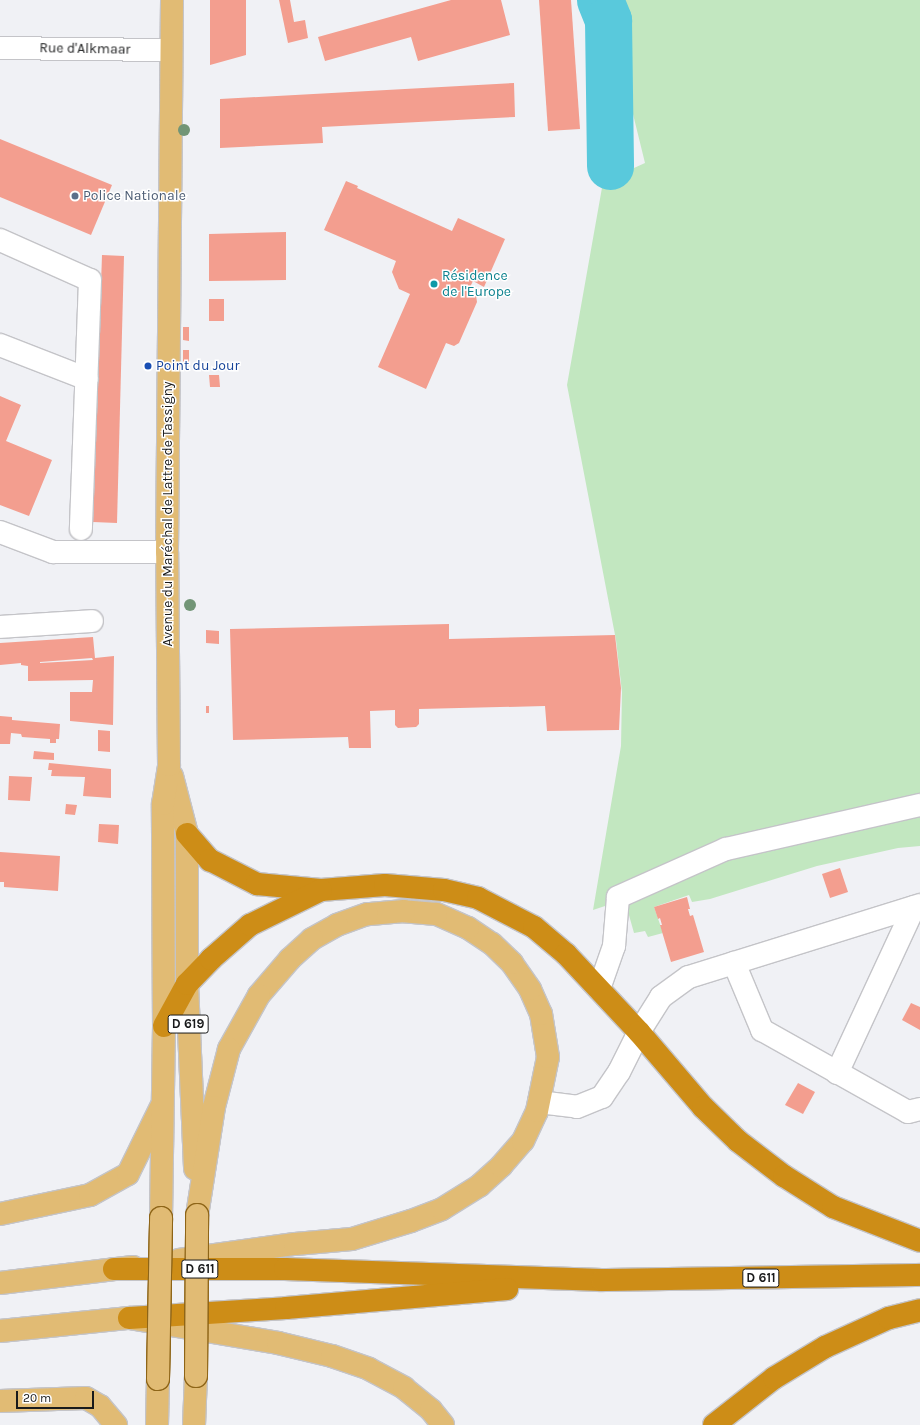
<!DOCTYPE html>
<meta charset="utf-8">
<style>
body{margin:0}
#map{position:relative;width:920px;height:1425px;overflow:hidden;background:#f0f1f5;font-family:Karla,sans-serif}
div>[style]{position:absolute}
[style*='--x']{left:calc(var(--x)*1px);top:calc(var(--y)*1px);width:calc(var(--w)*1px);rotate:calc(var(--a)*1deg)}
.green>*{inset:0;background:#c2e7c0}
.river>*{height:47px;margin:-23.5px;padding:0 23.5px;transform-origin:23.5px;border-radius:23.5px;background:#59c9dc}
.building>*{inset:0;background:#f39e8f}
.roads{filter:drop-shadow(1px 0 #c4c4c8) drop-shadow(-1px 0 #c4c4c8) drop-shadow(0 1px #c4c4c8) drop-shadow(0 -1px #c4c4c8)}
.minor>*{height:22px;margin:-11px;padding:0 11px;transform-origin:11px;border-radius:11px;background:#fff}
.major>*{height:22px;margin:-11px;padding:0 11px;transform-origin:11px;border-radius:11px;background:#e1bb74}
.highway>*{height:22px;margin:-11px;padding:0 11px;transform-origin:11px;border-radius:11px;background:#cd8d17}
.bridges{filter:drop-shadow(1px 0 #8e6518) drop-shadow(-1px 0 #8e6518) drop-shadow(0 1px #8e6518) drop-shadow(0 -1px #8e6518)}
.major-bridge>*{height:22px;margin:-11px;padding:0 11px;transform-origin:11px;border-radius:11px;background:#e1bb74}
.trees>*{width:12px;height:12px;margin:-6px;border-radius:50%;background:#729576}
.dots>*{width:11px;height:11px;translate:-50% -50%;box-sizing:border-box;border:2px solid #fff;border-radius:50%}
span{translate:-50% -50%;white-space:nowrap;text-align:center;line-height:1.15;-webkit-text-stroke:3px #fff;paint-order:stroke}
.shield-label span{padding:1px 3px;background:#fff;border:1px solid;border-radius:3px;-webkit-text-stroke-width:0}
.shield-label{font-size:13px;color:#191a1b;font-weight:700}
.street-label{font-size:14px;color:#191a1b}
.service-label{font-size:14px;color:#4e5e75}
.left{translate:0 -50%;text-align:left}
.culture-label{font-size:14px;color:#0d838f}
.transit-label{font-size:14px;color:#164399}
.scale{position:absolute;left:16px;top:1391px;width:78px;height:18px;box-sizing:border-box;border:2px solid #191a1b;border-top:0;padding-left:5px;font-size:12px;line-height:14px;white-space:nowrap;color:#191a1b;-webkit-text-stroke:3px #fff;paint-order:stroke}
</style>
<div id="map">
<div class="green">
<div style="clip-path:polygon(605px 0,920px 0,920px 846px,898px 848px,817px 866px,710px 899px,692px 902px,689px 895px,654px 907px,663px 933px,648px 937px,645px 931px,634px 933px,625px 901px,629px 898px,593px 910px,621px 746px,622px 692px,616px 640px,567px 385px,603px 182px,645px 163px)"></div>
</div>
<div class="river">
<div style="--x:600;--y:0;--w:22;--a:68"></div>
<div style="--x:608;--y:20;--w:146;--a:89.2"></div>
</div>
<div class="building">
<div style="clip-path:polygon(210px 0,246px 0,246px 55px,210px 65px)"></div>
<div style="clip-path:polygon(279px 0,290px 0,294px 22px,305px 20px,308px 38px,288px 43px)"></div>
<div style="clip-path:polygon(451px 0,501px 0,510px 35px,418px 61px,411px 37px,325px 61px,318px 37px)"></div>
<div style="clip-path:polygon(539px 0,571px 0,580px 129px,548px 131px)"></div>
<div style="clip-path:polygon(514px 83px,515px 117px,322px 127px,323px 143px,220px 148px,220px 99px)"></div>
<div style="clip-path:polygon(0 139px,112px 185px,91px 235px,0 197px)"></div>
<div style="clip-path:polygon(346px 181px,358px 186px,357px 188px,452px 231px,458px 218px,505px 239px,484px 287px,473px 281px,468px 291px,476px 295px,477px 302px,459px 343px,454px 346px,446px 343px,426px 389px,378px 367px,410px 294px,399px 289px,392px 272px,396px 261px,324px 230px)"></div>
<div style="clip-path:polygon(286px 232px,286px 280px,209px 281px,209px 234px)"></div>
<div style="clip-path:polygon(102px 255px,124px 256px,117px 523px,93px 522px)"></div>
<div style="clip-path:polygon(209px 299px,224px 299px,224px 321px,209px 321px)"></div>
<div style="clip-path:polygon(183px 327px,189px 327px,189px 341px,183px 340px)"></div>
<div style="clip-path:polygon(183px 350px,189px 350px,189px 363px,183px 363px)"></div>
<div style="clip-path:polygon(209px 375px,219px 375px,220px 387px,210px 387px)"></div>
<div style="clip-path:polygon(0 396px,21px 405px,6px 441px,52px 460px,29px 516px,0 505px)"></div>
<div style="clip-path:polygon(449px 624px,449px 639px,615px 635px,621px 688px,619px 730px,547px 731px,545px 706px,419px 709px,419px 724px,416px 727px,398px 728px,395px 725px,395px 710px,370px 711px,371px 748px,349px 748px,348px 737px,233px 740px,230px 629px)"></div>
<div style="clip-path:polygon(206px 630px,219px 631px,219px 644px,206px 643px)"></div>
<div style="clip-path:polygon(evenodd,93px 637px,95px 658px,114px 656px,113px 725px,70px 721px,70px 692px,92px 692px,93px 680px,28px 681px,28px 666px,21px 665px,21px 663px,0 665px,0 643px,93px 637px,92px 658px,93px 660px,40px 663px,40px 662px,92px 658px)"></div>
<div style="clip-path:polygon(206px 706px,209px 706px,209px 713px,206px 713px)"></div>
<div style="clip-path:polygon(0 716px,12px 717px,12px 720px,60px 724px,59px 739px,56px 739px,56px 743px,50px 743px,50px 739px,22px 737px,21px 734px,11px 733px,10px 744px,0 744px)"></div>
<div style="clip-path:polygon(98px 730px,110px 731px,110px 752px,98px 751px)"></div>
<div style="clip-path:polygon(34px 751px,54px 753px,54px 760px,33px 759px)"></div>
<div style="clip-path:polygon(49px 763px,111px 769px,111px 798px,83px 796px,85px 777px,51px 776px,52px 770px,48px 770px)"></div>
<div style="clip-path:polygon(9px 776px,32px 777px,30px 801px,8px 800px)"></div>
<div style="clip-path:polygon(66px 804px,77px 805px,75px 815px,65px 814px)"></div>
<div style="clip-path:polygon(99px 824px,119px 825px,118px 844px,98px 842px)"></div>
<div style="clip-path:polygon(0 852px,60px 856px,58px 891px,4px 887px,4px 882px,0 882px)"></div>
<div style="clip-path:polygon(840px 868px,848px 892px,830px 898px,822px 874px)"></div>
<div style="clip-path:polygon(687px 897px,690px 909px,688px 909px,690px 916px,693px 915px,704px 952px,671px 962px,660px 925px,662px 925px,660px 918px,658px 919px,654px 907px)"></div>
<div style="clip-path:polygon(911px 1003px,920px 1007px,920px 1030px,902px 1020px)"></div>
<div style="clip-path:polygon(798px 1083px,815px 1092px,803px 1114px,785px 1105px)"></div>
</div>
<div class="roads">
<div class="minor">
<div style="--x:0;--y:48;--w:170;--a:0.7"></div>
<div style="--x:0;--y:240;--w:98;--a:24"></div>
<div style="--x:90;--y:280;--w:249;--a:92.1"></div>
<div style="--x:0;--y:345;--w:93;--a:21.3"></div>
<div style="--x:0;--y:532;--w:57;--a:20.7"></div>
<div style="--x:53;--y:552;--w:114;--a:0"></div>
<div style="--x:0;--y:627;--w:92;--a:-3.7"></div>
<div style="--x:734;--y:963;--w:73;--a:67.3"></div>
<div style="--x:762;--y:1030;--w:167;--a:29.3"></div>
<div style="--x:908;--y:1112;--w:12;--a:-14"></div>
<div style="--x:599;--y:989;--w:46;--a:-70.8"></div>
<div style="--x:614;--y:946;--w:49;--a:-85.3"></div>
<div style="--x:618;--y:897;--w:118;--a:-24"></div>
<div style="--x:726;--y:849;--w:199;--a:-12.8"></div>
<div style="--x:837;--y:1073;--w:183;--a:-65.1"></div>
<div style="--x:539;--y:1102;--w:38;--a:7"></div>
<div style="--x:577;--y:1107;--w:27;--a:-22"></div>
<div style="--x:602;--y:1097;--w:30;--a:-56"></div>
<div style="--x:619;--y:1072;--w:45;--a:-63.4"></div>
<div style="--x:639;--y:1032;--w:41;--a:-57.8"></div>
<div style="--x:661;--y:997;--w:34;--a:-36"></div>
<div style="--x:689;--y:977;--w:242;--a:-17.3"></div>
</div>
<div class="major">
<div style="--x:172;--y:776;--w:60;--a:75.5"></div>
<div style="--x:187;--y:834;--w:150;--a:90"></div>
<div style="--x:187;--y:984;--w:185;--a:87.5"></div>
<div style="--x:0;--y:1214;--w:92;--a:-11.9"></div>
<div style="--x:90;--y:1195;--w:43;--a:-28.9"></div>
<div style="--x:128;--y:1174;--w:75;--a:-63.8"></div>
<div style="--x:161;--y:1218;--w:192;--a:-89.1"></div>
<div style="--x:164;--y:1026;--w:222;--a:-90.3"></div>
<div style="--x:163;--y:804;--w:39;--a:-81"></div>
<div style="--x:169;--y:765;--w:213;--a:-90.5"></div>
<div style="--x:167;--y:552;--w:552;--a:-89.48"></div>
<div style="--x:179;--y:1260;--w:117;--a:-7.9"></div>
<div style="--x:295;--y:1244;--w:57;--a:-5"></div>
<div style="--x:352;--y:1239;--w:62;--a:-17"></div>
<div style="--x:411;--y:1221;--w:33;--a:-21"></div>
<div style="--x:442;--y:1209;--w:44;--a:-31.9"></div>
<div style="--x:479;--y:1186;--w:30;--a:-42"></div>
<div style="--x:501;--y:1166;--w:33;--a:-49"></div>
<div style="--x:523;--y:1141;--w:33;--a:-65"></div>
<div style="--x:537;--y:1111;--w:55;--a:-78.5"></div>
<div style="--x:548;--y:1057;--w:44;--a:-99.2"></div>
<div style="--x:541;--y:1014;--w:27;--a:-114"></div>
<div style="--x:530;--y:989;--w:32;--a:-125"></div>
<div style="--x:512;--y:963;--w:28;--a:-136"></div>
<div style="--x:492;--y:944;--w:29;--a:-146"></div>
<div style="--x:468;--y:928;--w:35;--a:-156"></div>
<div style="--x:436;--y:914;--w:32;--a:-175"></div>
<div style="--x:404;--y:911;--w:37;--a:175"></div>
<div style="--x:367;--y:914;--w:32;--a:160"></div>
<div style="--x:337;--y:925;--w:29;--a:151"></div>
<div style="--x:312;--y:939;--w:30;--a:138"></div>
<div style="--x:290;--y:959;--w:48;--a:130.7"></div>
<div style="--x:259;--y:995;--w:62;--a:119.1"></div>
<div style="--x:229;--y:1049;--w:60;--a:104.5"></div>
<div style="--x:214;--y:1107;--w:109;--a:98.9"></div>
<div style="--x:0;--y:1283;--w:134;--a:-6.9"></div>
<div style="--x:0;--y:1331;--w:130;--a:-5.8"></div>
<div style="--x:129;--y:1318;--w:151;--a:9.5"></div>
<div style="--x:278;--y:1343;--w:56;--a:13.5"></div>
<div style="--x:332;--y:1356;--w:39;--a:19"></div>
<div style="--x:369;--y:1369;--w:40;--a:28"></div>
<div style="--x:404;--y:1388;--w:35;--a:39"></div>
<div style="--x:431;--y:1410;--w:19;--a:51"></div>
<div style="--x:0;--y:1401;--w:86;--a:-2"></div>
<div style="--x:86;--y:1398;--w:16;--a:30"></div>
<div style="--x:100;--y:1406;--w:25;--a:50"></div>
<div style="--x:157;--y:1425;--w:46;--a:-88.8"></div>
<div style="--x:194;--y:1425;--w:49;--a:-87.7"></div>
</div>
<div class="highway">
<div style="--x:187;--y:834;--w:35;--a:49"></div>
<div style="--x:210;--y:860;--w:53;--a:27.1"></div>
<div style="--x:257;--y:884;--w:64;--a:5.4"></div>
<div style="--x:321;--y:890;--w:64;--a:-4.5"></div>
<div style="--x:385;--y:885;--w:59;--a:4.8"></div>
<div style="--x:444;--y:890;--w:35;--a:13"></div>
<div style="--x:478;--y:898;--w:63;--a:27.4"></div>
<div style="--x:534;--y:927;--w:42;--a:40.2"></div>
<div style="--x:566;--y:954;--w:107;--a:46.9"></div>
<div style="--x:639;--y:1032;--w:99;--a:49.5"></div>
<div style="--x:703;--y:1107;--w:49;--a:44.2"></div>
<div style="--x:738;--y:1141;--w:58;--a:37.3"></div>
<div style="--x:784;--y:1176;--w:58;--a:32.3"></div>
<div style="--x:833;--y:1207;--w:93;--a:21.3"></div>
<div style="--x:164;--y:1026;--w:48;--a:-61.3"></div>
<div style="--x:187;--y:984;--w:35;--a:-46"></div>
<div style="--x:211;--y:959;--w:52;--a:-41.1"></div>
<div style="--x:250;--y:925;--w:79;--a:-26.2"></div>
<div style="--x:114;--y:1269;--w:171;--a:0"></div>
<div style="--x:285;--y:1269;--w:317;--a:2"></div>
<div style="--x:602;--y:1280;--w:318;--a:-0.9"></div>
<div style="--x:129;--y:1318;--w:157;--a:-3.6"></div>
<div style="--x:286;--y:1308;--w:222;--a:-4.9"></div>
<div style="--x:714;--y:1425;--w:76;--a:-38.1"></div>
<div style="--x:774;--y:1378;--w:60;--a:-31.3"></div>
<div style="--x:825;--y:1347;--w:70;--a:-24.4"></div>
<div style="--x:889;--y:1318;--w:32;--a:-14"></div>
</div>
</div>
<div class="bridges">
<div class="major-bridge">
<div style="--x:196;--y:1376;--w:161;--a:-89.6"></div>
<div style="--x:158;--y:1379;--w:161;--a:-88.9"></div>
</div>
</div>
<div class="trees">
<div style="left:184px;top:130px"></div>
<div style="left:190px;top:605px"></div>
</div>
<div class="dots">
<div style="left:75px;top:196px;background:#5c6f8a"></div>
<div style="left:434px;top:284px;background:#0f9aa8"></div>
<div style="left:148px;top:366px;background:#1a4fb4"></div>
</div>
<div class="shield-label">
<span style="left:188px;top:1024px">D 619</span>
<span style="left:200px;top:1269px">D 611</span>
<span style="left:761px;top:1278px">D 611</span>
</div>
<div class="street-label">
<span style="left:85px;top:49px;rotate:1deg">Rue d'Alkmaar</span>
<span style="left:168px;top:514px;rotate:-90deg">Avenue du Maréchal de Lattre de Tassigny</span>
</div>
<div class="service-label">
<span class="left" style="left:83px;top:196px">Police Nationale</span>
</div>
<div class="culture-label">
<span class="left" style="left:442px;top:284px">Résidence<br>de l'Europe</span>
</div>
<div class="transit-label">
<span class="left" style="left:156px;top:366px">Point du Jour</span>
</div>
<div class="scale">20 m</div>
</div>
